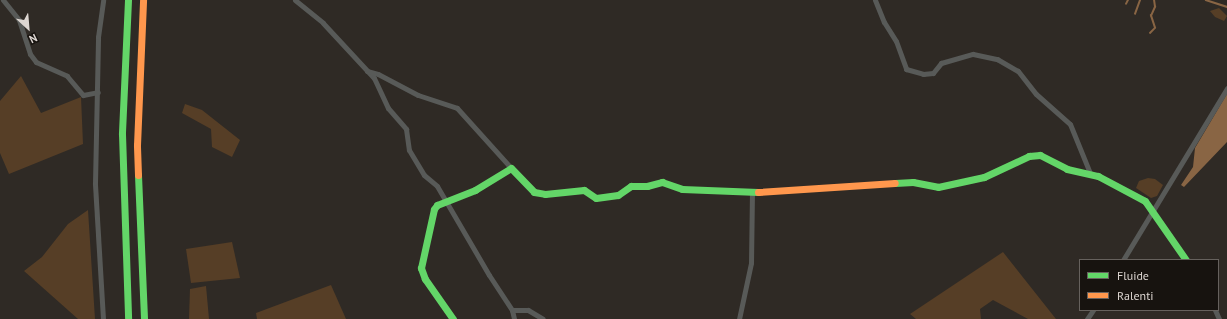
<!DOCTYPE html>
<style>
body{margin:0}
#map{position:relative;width:1227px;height:319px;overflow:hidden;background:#2f2a25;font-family:"PT Sans",sans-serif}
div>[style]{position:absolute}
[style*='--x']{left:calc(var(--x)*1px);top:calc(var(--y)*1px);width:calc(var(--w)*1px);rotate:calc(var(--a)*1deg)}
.green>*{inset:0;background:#563e26}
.water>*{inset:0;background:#896544}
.stream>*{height:1.5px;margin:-0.75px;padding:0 0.75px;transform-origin:0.75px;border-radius:0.75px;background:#896544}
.street>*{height:5px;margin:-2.5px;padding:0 2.5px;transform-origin:2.5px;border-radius:2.5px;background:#585a58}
.fast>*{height:7px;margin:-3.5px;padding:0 3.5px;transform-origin:3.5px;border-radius:3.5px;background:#63d668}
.slow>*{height:7px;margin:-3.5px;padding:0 3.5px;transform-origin:3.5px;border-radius:3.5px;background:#ff974d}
span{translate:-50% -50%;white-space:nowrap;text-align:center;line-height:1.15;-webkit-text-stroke:3.5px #17130f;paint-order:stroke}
.legend{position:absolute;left:1079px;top:259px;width:140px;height:52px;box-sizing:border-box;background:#17130f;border:1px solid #66615d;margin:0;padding:5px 7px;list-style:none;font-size:12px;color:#ddd6d1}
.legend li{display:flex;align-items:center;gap:8px;height:20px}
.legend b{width:20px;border:1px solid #66615d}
.north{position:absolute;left:8px;top:8px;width:40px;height:40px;-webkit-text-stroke:3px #17130f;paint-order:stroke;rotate:154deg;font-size:11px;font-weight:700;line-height:16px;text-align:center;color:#ddd6d1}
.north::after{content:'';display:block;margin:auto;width:14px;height:18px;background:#ddd6d1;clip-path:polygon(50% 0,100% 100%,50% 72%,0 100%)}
</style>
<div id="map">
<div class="green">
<div style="clip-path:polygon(1219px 8px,1227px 16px,1224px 21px,1215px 17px,1210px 11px)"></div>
<div style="clip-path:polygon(21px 76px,41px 113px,81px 97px,83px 144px,9px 174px,0 153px,0 101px)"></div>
<div style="clip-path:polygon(185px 104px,202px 110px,240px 140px,232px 157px,212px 147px,211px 129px,182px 113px)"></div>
<div style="clip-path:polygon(1148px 178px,1155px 179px,1163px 185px,1157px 196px,1151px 198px,1136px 188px,1139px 181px)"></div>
<div style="clip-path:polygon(88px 210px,95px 319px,78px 319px,24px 271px,42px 257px,68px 224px)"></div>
<div style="clip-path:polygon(232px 242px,240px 278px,191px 283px,186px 249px)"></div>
<div style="clip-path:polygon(1003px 252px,1056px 319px,1028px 319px,993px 300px,980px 309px,981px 319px,916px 319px,910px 314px)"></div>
<div style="clip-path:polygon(331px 285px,346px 319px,257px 319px,256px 313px)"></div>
<div style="clip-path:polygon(206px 286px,209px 319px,189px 319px,190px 289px)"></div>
</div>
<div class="water">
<div style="clip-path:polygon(1227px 94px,1227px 142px,1184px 187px,1181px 185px,1193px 167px,1195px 148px)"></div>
</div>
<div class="stream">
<div style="--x:1206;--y:0;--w:22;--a:18"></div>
<div style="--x:1126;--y:4;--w:4;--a:-63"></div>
<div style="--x:1135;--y:14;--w:15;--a:-70"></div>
<div style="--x:1150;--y:33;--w:7;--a:-45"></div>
<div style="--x:1155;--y:28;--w:13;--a:-108"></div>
<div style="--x:1151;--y:16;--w:10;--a:-66"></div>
<div style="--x:1155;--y:7;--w:7;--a:-98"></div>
</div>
<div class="street">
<div style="--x:3;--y:0;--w:26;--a:51"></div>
<div style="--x:19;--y:20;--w:36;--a:72"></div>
<div style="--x:30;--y:54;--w:10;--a:53"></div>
<div style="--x:36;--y:62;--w:34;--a:24"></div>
<div style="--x:67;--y:76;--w:25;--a:50"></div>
<div style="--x:83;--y:95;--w:15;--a:-11"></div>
<div style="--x:295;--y:0;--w:36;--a:39"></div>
<div style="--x:323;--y:23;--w:75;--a:47.2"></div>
<div style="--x:374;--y:78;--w:33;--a:65"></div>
<div style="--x:388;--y:108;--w:28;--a:49"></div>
<div style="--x:406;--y:129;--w:21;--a:82"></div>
<div style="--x:409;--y:150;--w:29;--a:59"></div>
<div style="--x:424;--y:175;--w:17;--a:40"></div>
<div style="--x:437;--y:186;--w:103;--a:59.7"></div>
<div style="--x:489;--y:275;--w:42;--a:56.7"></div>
<div style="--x:512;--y:310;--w:9;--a:77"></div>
<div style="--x:875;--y:0;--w:24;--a:68"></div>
<div style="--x:884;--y:22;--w:22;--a:58"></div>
<div style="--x:896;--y:41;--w:30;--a:70"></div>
<div style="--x:906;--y:69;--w:18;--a:16"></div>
<div style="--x:923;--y:74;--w:10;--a:-6"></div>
<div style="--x:933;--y:73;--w:13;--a:-51"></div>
<div style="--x:941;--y:63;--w:33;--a:-16"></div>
<div style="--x:973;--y:54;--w:25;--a:12"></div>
<div style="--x:997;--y:59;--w:24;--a:30"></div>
<div style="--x:1018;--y:71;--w:29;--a:52"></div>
<div style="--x:1036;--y:94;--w:45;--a:41.4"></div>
<div style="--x:1070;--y:124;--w:53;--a:67.8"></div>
<div style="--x:367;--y:71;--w:11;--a:15"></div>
<div style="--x:378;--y:74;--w:45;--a:27.7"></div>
<div style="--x:418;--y:95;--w:41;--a:18.4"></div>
<div style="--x:457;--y:108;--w:81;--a:48"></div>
<div style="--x:1123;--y:260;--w:201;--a:-58.8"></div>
<div style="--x:512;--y:310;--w:16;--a:0"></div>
<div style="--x:528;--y:310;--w:17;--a:31"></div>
<div style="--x:1215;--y:310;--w:10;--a:66"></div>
<div style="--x:103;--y:319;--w:136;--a:-93.4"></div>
<div style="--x:95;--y:183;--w:146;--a:-88.8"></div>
<div style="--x:98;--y:37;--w:37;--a:-82"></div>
<div style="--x:739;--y:319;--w:57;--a:-77.9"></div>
<div style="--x:751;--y:263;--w:71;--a:-89.2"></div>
<div style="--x:1087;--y:319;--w:11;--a:-56"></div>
</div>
<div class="fast">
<div style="--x:128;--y:0;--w:134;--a:92.6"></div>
<div style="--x:122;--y:134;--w:185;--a:88.1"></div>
<div style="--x:138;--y:175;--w:144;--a:87.6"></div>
<div style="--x:895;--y:183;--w:18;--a:-3"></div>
<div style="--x:913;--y:182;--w:25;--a:11"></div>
<div style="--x:938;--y:187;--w:47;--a:-12.3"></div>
<div style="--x:984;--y:177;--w:50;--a:-25"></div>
<div style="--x:1029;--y:156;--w:11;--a:-5"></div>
<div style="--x:1040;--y:155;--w:30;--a:27"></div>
<div style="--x:1067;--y:169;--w:32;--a:13"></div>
<div style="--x:1098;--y:176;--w:53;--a:28"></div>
<div style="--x:1145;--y:201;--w:72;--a:55.2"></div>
<div style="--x:453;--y:319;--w:49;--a:-125"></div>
<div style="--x:425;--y:279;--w:12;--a:-110"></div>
<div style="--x:421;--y:268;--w:60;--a:-77.6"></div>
<div style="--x:434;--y:209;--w:5;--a:-53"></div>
<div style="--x:437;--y:205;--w:41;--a:-21.5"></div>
<div style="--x:475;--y:190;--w:42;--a:-31.4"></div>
<div style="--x:511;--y:168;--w:33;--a:46"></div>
<div style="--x:534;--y:192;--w:11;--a:10"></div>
<div style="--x:545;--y:194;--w:39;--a:-6"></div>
<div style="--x:584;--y:190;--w:14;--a:34"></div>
<div style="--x:596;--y:198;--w:22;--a:-8"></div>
<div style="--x:618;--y:195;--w:16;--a:-35"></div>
<div style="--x:631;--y:186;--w:16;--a:0"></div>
<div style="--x:647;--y:186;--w:16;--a:-15"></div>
<div style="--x:662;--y:182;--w:21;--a:19"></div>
<div style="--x:682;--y:189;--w:76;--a:2.3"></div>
</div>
<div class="slow">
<div style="--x:138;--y:175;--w:30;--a:-92"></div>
<div style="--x:137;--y:145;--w:145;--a:-87.6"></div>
<div style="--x:758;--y:192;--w:137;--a:-3.8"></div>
</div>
<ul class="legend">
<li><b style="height:5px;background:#63d668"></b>Fluide</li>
<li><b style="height:5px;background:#ff974d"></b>Ralenti</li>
</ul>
<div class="north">N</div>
</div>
